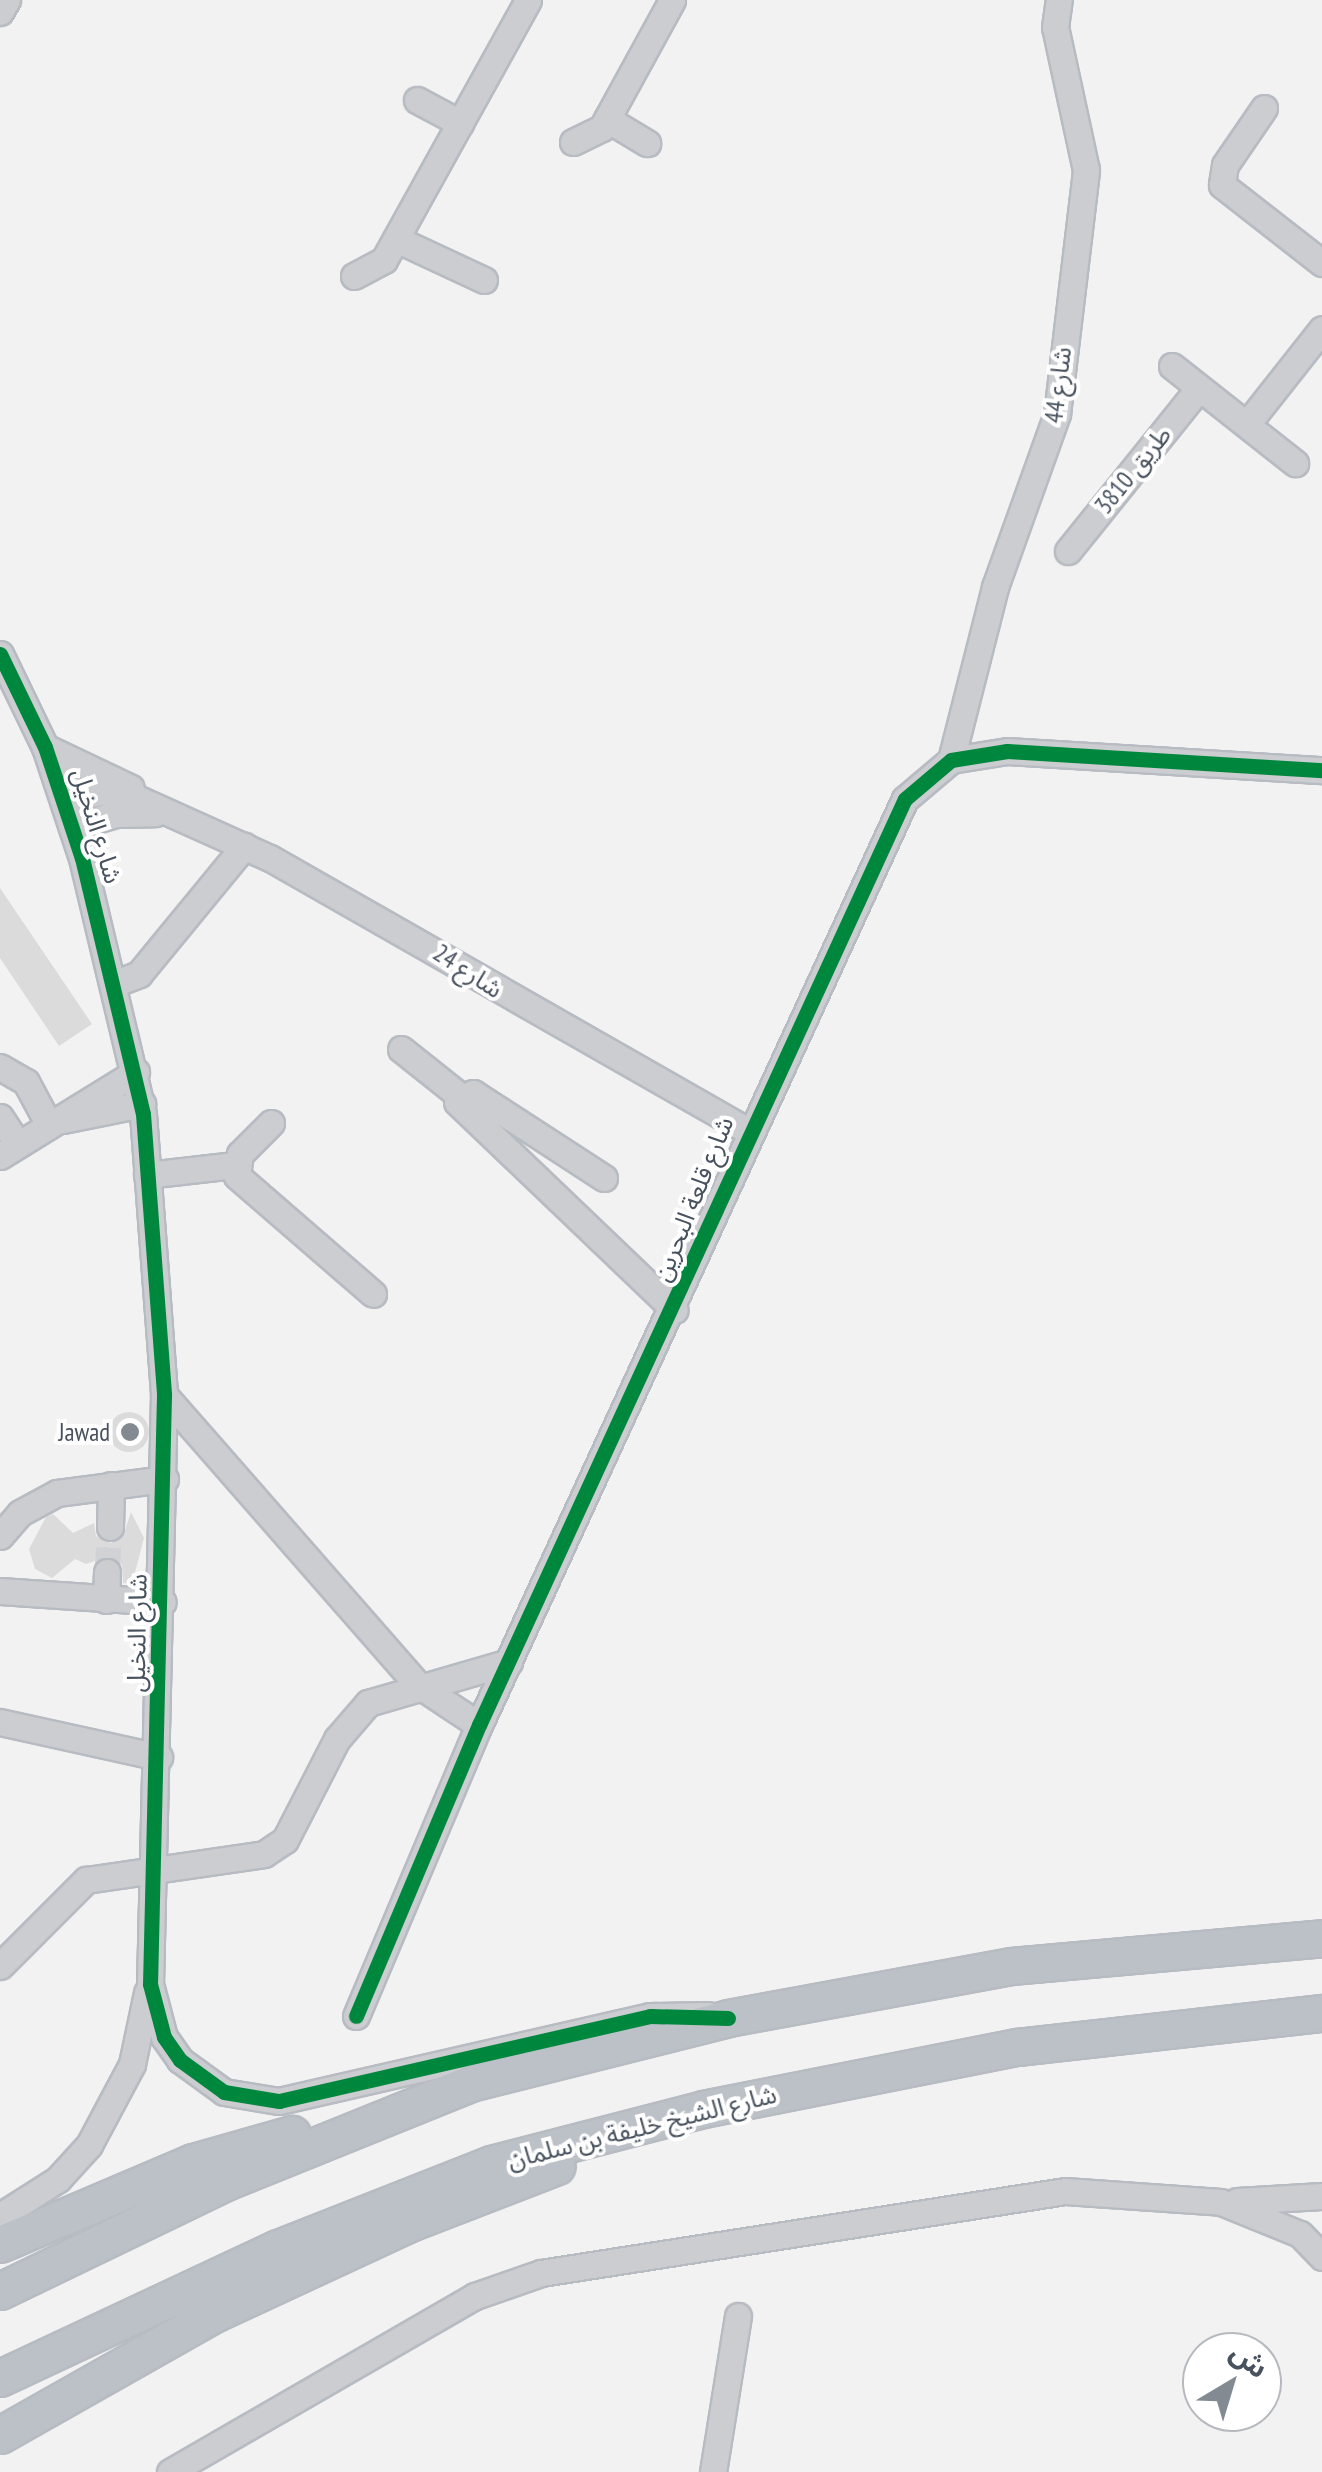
<!DOCTYPE html>
<meta charset="utf-8">
<style>
body{margin:0}
#map{position:relative;width:1322px;height:2472px;overflow:hidden;background:#f2f2f2;font-family:"PT Sans Narrow","Noto Sans Arabic",sans-serif}
div>[style]{position:absolute}
[style*='--x']{left:calc(var(--x)*1px);top:calc(var(--y)*1px);width:calc(var(--w)*1px);rotate:calc(var(--a)*1deg)}
.building>*{inset:0;background:#dbdbdc}
.round{border-radius:50%}
.minor-tunnel>*{height:25px;margin-top:-12.5px;transform-origin:0;background:repeating-linear-gradient(90deg,#d0d2d5 0 25px,transparent 0 37px)}
.roads{filter:drop-shadow(2px 0 #b7bbc2) drop-shadow(-2px 0 #b7bbc2) drop-shadow(0 2px #b7bbc2) drop-shadow(0 -2px #b7bbc2)}
.minor>*{height:25px;margin:-12.5px;padding:0 12.5px;transform-origin:12.5px;border-radius:12.5px;background:#cbcdd0}
.highway>*{height:35px;margin:-17.5px;padding:0 17.5px;transform-origin:17.5px;border-radius:17.5px;background:#bcc1c7}
.cycleway>*{height:15px;margin:-7.5px;padding:0 7.5px;transform-origin:7.5px;border-radius:7.5px;background:#00873e}
.dots>*{width:28px;height:28px;translate:-50% -50%;box-sizing:border-box;border:5px solid #fff;border-radius:50%}
span{translate:-50% -50%;white-space:nowrap;text-align:center;line-height:1.15;-webkit-text-stroke:8px #fff;paint-order:stroke}
.street-label{font-size:25px;color:#48525f}
.poi-label{font-size:25px;color:#48525f}
.right{translate:-100% -50%;text-align:right}
.north{position:absolute;left:1182px;top:2332px;width:100px;height:100px;box-sizing:border-box;background:#fff;border:2px solid #b6babf;border-radius:50%;rotate:38deg;font-size:28px;font-weight:700;line-height:40px;text-align:center;color:#48525f}
.north::after{content:'';display:block;margin:auto;width:35px;height:45px;background:#848a92;clip-path:polygon(50% 0,100% 100%,50% 72%,0 100%)}
</style>
<div id="map">
<div class="building">
<div style="clip-path:polygon(0 888px,92px 1024px,59px 1046px,0 958px)"></div>
<div class="round" style="left:109px;top:1412px;width:40px;height:40px"></div>
<div style="clip-path:polygon(131px 1512px,144px 1538px,132px 1584px,123px 1583px,122px 1565px,109px 1556px,86px 1564px,75px 1559px,52px 1578px,35px 1569px,29px 1549px,46px 1517px,53px 1514px,73px 1533px,94px 1523px,96px 1536px,111px 1543px,123px 1536px)"></div>
</div>
<div class="minor-tunnel">
<div style="--x:107;--y:1572;--w:45;--a:-86.2"></div>
</div>
<div class="roads">
<div class="minor">
<div style="--x:0;--y:12;--w:14;--a:-60"></div>
<div style="--x:417;--y:100;--w:49;--a:28.1"></div>
<div style="--x:1264;--y:108;--w:69;--a:124.4"></div>
<div style="--x:1225;--y:165;--w:20;--a:99"></div>
<div style="--x:1222;--y:185;--w:127;--a:38"></div>
<div style="--x:607;--y:119;--w:47;--a:31"></div>
<div style="--x:573;--y:142;--w:32;--a:-26"></div>
<div style="--x:602;--y:128;--w:146;--a:-61.3"></div>
<div style="--x:396;--y:239;--w:97;--a:25"></div>
<div style="--x:354;--y:276;--w:34;--a:-28"></div>
<div style="--x:384;--y:260;--w:297;--a:-61"></div>
<div style="--x:1172;--y:366;--w:157;--a:38.3"></div>
<div style="--x:1247;--y:424;--w:121;--a:-51.7"></div>
<div style="--x:1068;--y:551;--w:209;--a:-51.2"></div>
<div style="--x:0;--y:654;--w:103;--a:64.2"></div>
<div style="--x:45;--y:747;--w:117;--a:71.6"></div>
<div style="--x:82;--y:858;--w:263;--a:76.6"></div>
<div style="--x:143;--y:1114;--w:282;--a:85.7"></div>
<div style="--x:164;--y:1395;--w:589;--a:91.36"></div>
<div style="--x:150;--y:1984;--w:55;--a:75.2"></div>
<div style="--x:164;--y:2037;--w:28;--a:55"></div>
<div style="--x:180;--y:2060;--w:54;--a:36"></div>
<div style="--x:224;--y:2092;--w:56;--a:9.3"></div>
<div style="--x:279;--y:2101;--w:381;--a:-12.9"></div>
<div style="--x:650;--y:2016;--w:58;--a:-1"></div>
<div style="--x:45;--y:747;--w:95;--a:25.5"></div>
<div style="--x:951;--y:760;--w:179;--a:-75.7"></div>
<div style="--x:995;--y:587;--w:184;--a:-70.3"></div>
<div style="--x:1057;--y:414;--w:246;--a:-83.2"></div>
<div style="--x:1086;--y:170;--w:146;--a:-102.2"></div>
<div style="--x:1055;--y:27;--w:27;--a:-82"></div>
<div style="--x:63;--y:799;--w:40;--a:-10"></div>
<div style="--x:102;--y:792;--w:32;--a:9"></div>
<div style="--x:134;--y:797;--w:149;--a:24.2"></div>
<div style="--x:270;--y:858;--w:550;--a:29.73"></div>
<div style="--x:72;--y:827;--w:46;--a:-16.5"></div>
<div style="--x:116;--y:814;--w:39;--a:-1"></div>
<div style="--x:116;--y:983;--w:25;--a:-21"></div>
<div style="--x:139;--y:974;--w:166;--a:-50.6"></div>
<div style="--x:401;--y:1049;--w:75;--a:38.5"></div>
<div style="--x:0;--y:1067;--w:30;--a:30"></div>
<div style="--x:26;--y:1082;--w:49;--a:61.9"></div>
<div style="--x:0;--y:1117;--w:33;--a:57"></div>
<div style="--x:63;--y:1120;--w:81;--a:-11.4"></div>
<div style="--x:271;--y:1123;--w:44;--a:135"></div>
<div style="--x:240;--y:1154;--w:22;--a:98"></div>
<div style="--x:237;--y:1176;--w:180;--a:40.9"></div>
<div style="--x:0;--y:1156;--w:160;--a:-31.7"></div>
<div style="--x:147;--y:1175;--w:89;--a:-6.5"></div>
<div style="--x:604;--y:1178;--w:156;--a:-147"></div>
<div style="--x:473;--y:1093;--w:18;--a:151"></div>
<div style="--x:457;--y:1102;--w:301;--a:43.7"></div>
<div style="--x:164;--y:1395;--w:384;--a:48.8"></div>
<div style="--x:417;--y:1684;--w:74;--a:33.5"></div>
<div style="--x:110;--y:1527;--w:42;--a:-88.6"></div>
<div style="--x:0;--y:1536;--w:30;--a:-49"></div>
<div style="--x:20;--y:1513;--w:42;--a:-28.4"></div>
<div style="--x:57;--y:1493;--w:109;--a:-7.4"></div>
<div style="--x:0;--y:1591;--w:163;--a:3.9"></div>
<div style="--x:106;--y:1600;--w:28;--a:-88"></div>
<div style="--x:0;--y:1722;--w:163;--a:12.4"></div>
<div style="--x:0;--y:1966;--w:122;--a:-45"></div>
<div style="--x:86;--y:1880;--w:180;--a:-8.3"></div>
<div style="--x:264;--y:1854;--w:25;--a:-34"></div>
<div style="--x:285;--y:1840;--w:114;--a:-62.8"></div>
<div style="--x:337;--y:1739;--w:48;--a:-49.3"></div>
<div style="--x:368;--y:1703;--w:147;--a:-16.2"></div>
<div style="--x:356;--y:2016;--w:316;--a:-67.1"></div>
<div style="--x:479;--y:1725;--w:1019;--a:-65.3"></div>
<div style="--x:905;--y:799;--w:60;--a:-40.3"></div>
<div style="--x:951;--y:760;--w:57;--a:-9.1"></div>
<div style="--x:1007;--y:751;--w:316;--a:3.5"></div>
<div style="--x:1237;--y:2201;--w:85;--a:-3.4"></div>
<div style="--x:0;--y:2216;--w:69;--a:-32.5"></div>
<div style="--x:58;--y:2179;--w:46;--a:-47.6"></div>
<div style="--x:89;--y:2145;--w:92;--a:-62"></div>
<div style="--x:132;--y:2064;--w:73;--a:-78.1"></div>
<div style="--x:170;--y:2472;--w:352;--a:-30"></div>
<div style="--x:475;--y:2296;--w:70;--a:-19.2"></div>
<div style="--x:541;--y:2273;--w:530;--a:-8.89"></div>
<div style="--x:1065;--y:2191;--w:156;--a:4"></div>
<div style="--x:1221;--y:2202;--w:85;--a:22.1"></div>
<div style="--x:1300;--y:2234;--w:32;--a:46"></div>
<div style="--x:713;--y:2472;--w:158;--a:-80.9"></div>
</div>
<div class="highway">
<div style="--x:0;--y:2244;--w:210;--a:-23"></div>
<div style="--x:193;--y:2162;--w:103;--a:-15.8"></div>
<div style="--x:0;--y:2291;--w:253;--a:-25.8"></div>
<div style="--x:228;--y:2181;--w:261;--a:-22"></div>
<div style="--x:470;--y:2083;--w:266;--a:-14.1"></div>
<div style="--x:728;--y:2018;--w:288;--a:-10.4"></div>
<div style="--x:1011;--y:1966;--w:312;--a:-5.1"></div>
<div style="--x:0;--y:2378;--w:307;--a:-25.1"></div>
<div style="--x:278;--y:2248;--w:229;--a:-21.5"></div>
<div style="--x:491;--y:2164;--w:219;--a:-14.5"></div>
<div style="--x:703;--y:2109;--w:320;--a:-11.2"></div>
<div style="--x:1017;--y:2047;--w:307;--a:-6.4"></div>
<div style="--x:0;--y:2435;--w:246;--a:-29.5"></div>
<div style="--x:214;--y:2314;--w:218;--a:-24.9"></div>
<div style="--x:412;--y:2222;--w:155;--a:-21.1"></div>
</div>
</div>
<div class="cycleway">
<div style="--x:0;--y:654;--w:103;--a:64.2"></div>
<div style="--x:45;--y:747;--w:117;--a:71.6"></div>
<div style="--x:82;--y:858;--w:263;--a:76.6"></div>
<div style="--x:143;--y:1114;--w:282;--a:85.7"></div>
<div style="--x:164;--y:1395;--w:589;--a:91.36"></div>
<div style="--x:150;--y:1984;--w:55;--a:75.2"></div>
<div style="--x:164;--y:2037;--w:28;--a:55"></div>
<div style="--x:180;--y:2060;--w:54;--a:36"></div>
<div style="--x:224;--y:2092;--w:56;--a:9.3"></div>
<div style="--x:279;--y:2101;--w:381;--a:-12.9"></div>
<div style="--x:650;--y:2016;--w:78;--a:1.5"></div>
<div style="--x:356;--y:2016;--w:316;--a:-67.1"></div>
<div style="--x:479;--y:1725;--w:1019;--a:-65.3"></div>
<div style="--x:905;--y:799;--w:60;--a:-40.3"></div>
<div style="--x:951;--y:760;--w:57;--a:-9.1"></div>
<div style="--x:1007;--y:751;--w:316;--a:3.5"></div>
</div>
<div class="dots">
<div style="left:130px;top:1432px;background:#848a92"></div>
</div>
<div class="street-label">
<span style="left:1058px;top:385px;rotate:-83deg">شارع 44</span>
<span style="left:1133px;top:470px;rotate:-51deg">طريق 3810</span>
<span style="left:97px;top:826px;rotate:73deg">شارع النخيل</span>
<span style="left:468px;top:971px;rotate:33deg">شارع 24</span>
<span style="left:693px;top:1199px;rotate:-68deg">شارع قلعة البحرين</span>
<span style="left:137px;top:1633px;rotate:-89deg">شارع النخيل</span>
<span style="left:642px;top:2127px;rotate:-14deg">شارع الشيخ خليفة بن سلمان</span>
</div>
<div class="poi-label">
<span class="right" style="left:110px;top:1432px">Jawad</span>
</div>
<div class="north">ش</div>
</div>
